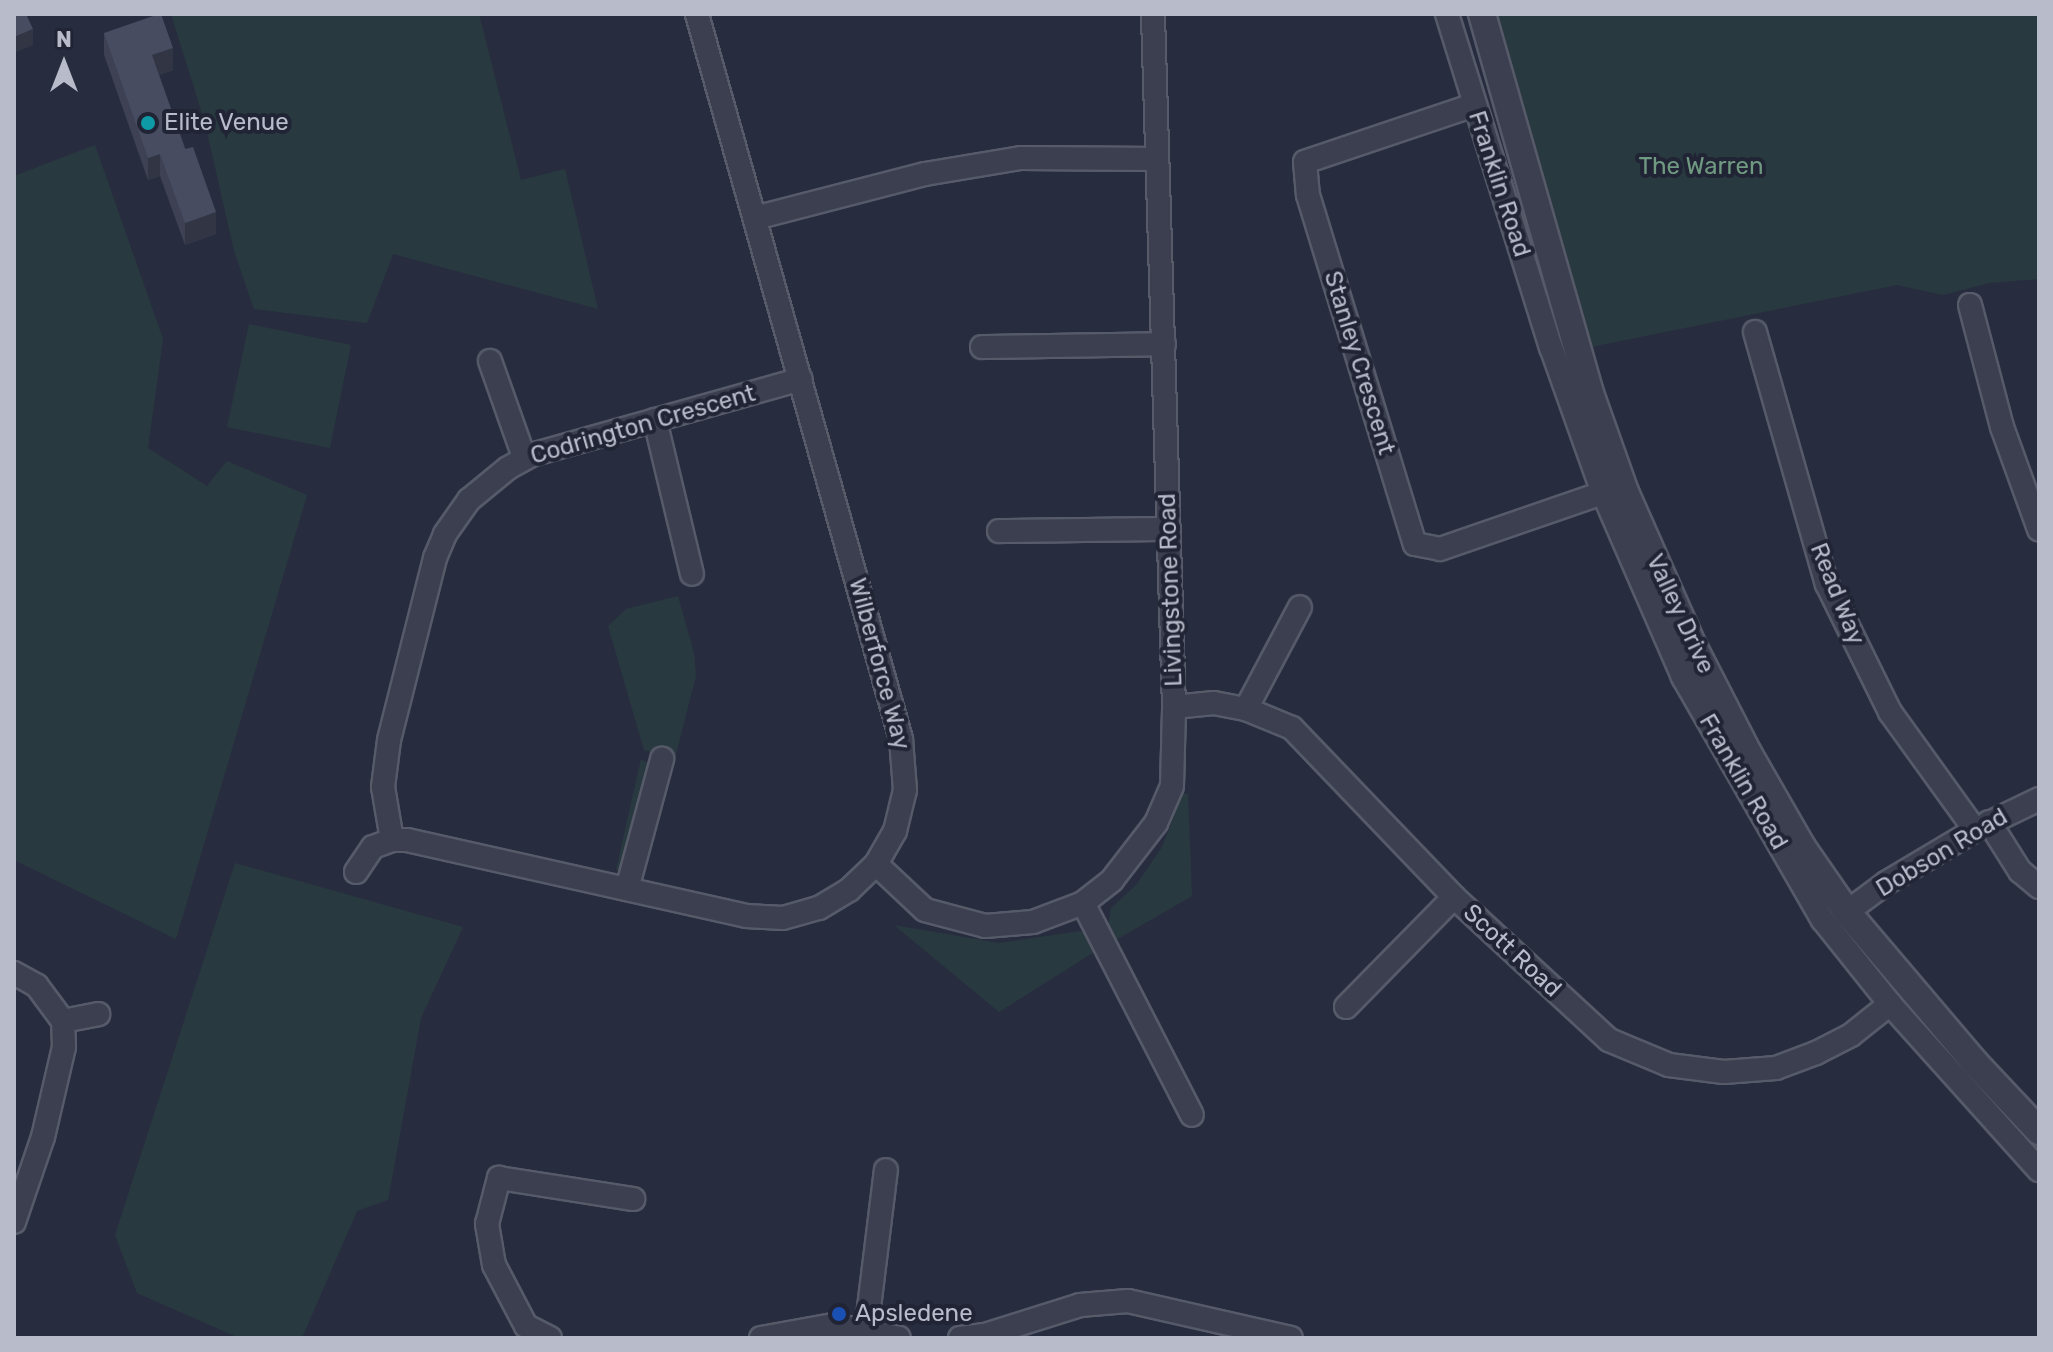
<!DOCTYPE html>
<style>
body{margin:0}
#map{position:relative;width:2053px;height:1352px;overflow:hidden;background:#272d3f;font-family:Rubik,sans-serif}
div>[style]{position:absolute}
[style*='--x']{left:calc(var(--x)*1px);top:calc(var(--y)*1px);width:calc(var(--w)*1px);rotate:calc(var(--a)*1deg)}
.green>*{inset:0;background:#293940}
.roads{filter:drop-shadow(2px 0 #565a69) drop-shadow(-2px 0 #565a69) drop-shadow(0 2px #565a69) drop-shadow(0 -2px #565a69)}
.minor>*{height:22px;margin:-11px;padding:0 11px;transform-origin:11px;border-radius:11px;background:#3b3f4f}
.tertiary>*{height:26px;margin:-13px;padding:0 13px;transform-origin:13px;border-radius:13px;background:#3b3f4f}
.wall>*{inset:0;background:#3d4153}
.shaded-wall>*{inset:0;background:#323544}
.building>*{inset:0;background:#474c61}
.dots>*{width:22px;height:22px;translate:-50% -50%;box-sizing:border-box;border:4px solid #202434;border-radius:50%}
span{translate:-50% -50%;white-space:nowrap;text-align:center;line-height:1.15;-webkit-text-stroke:8px #202434;paint-order:stroke}
.poi-label{font-size:24px;color:#b8bbc9}
.left{translate:0 -50%;text-align:left}
.park-label{font-size:24px;color:#709982}
.street-label{font-size:24px;color:#b8bbc9}
.frame{position:absolute;inset:0;border:16px solid #b8bbc9;pointer-events:none}
.north{position:absolute;left:24px;top:24px;width:80px;height:80px;-webkit-text-stroke:6px #202434;paint-order:stroke;rotate:0deg;font-size:22px;font-weight:700;line-height:32px;text-align:center;color:#b8bbc9}
.north::after{content:'';display:block;margin:auto;width:28px;height:36px;background:#b8bbc9;clip-path:polygon(50% 0,100% 100%,50% 72%,0 100%)}
</style>
<div id="map">
<div class="green">
<div style="clip-path:polygon(171px 14px,479px 14px,521px 180px,565px 169px,598px 309px,393px 254px,367px 323px,254px 309px,234px 251px,205px 123px)"></div>
<div style="clip-path:polygon(1491px 14px,2039px 14px,2039px 279px,1989px 283px,1943px 295px,1897px 285px,1591px 347px)"></div>
<div style="clip-path:polygon(95px 145px,163px 339px,148px 448px,207px 486px,227px 461px,307px 495px,176px 939px,14px 860px,14px 176px)"></div>
<div style="clip-path:polygon(249px 324px,351px 345px,330px 448px,227px 427px)"></div>
<div style="clip-path:polygon(678px 596px,694px 653px,696px 676px,675px 758px,644px 750px,608px 626px,626px 609px)"></div>
<div style="clip-path:polygon(641px 759px,650px 765px,626px 871px,616px 870px)"></div>
<div style="clip-path:polygon(1183px 793px,1188px 794px,1192px 896px,1116px 940px,1108px 927px,1111px 908px,1136px 885px,1162px 847px)"></div>
<div style="clip-path:polygon(235px 863px,463px 927px,421px 1018px,388px 1200px,357px 1211px,302px 1338px,239px 1338px,137px 1293px,115px 1235px)"></div>
<div style="clip-path:polygon(894px 925px,999px 943px,1080px 931px,1091px 937px,1099px 949px,999px 1012px)"></div>
</div>
<div class="roads">
<div class="minor">
<div style="--x:1447;--y:14;--w:349;--a:72.7"></div>
<div style="--x:1551;--y:347;--w:155;--a:70.4"></div>
<div style="--x:1603;--y:493;--w:201;--a:66.5"></div>
<div style="--x:1683;--y:677;--w:280;--a:60.1"></div>
<div style="--x:1823;--y:920;--w:107;--a:51.4"></div>
<div style="--x:1890;--y:1004;--w:223;--a:48.1"></div>
<div style="--x:1474;--y:105;--w:178;--a:161.4"></div>
<div style="--x:1305;--y:162;--w:33;--a:85"></div>
<div style="--x:1308;--y:195;--w:365;--a:73"></div>
<div style="--x:1415;--y:544;--w:25;--a:11"></div>
<div style="--x:1440;--y:549;--w:172;--a:-19"></div>
<div style="--x:755;--y:218;--w:176;--a:-14.5"></div>
<div style="--x:925;--y:174;--w:97;--a:-9.5"></div>
<div style="--x:1021;--y:158;--w:136;--a:0.4"></div>
<div style="--x:1970;--y:305;--w:126;--a:75.3"></div>
<div style="--x:2002;--y:427;--w:109;--a:70.1"></div>
<div style="--x:1755;--y:332;--w:262;--a:74.1"></div>
<div style="--x:1827;--y:584;--w:143;--a:63.8"></div>
<div style="--x:1890;--y:712;--w:145;--a:54.2"></div>
<div style="--x:982;--y:347;--w:182;--a:-0.9"></div>
<div style="--x:490;--y:361;--w:102;--a:70.5"></div>
<div style="--x:655;--y:420;--w:158;--a:76.5"></div>
<div style="--x:999;--y:531;--w:170;--a:-0.7"></div>
<div style="--x:1174;--y:707;--w:40;--a:-5.7"></div>
<div style="--x:1214;--y:703;--w:33;--a:11"></div>
<div style="--x:1246;--y:709;--w:50;--a:22.4"></div>
<div style="--x:1292;--y:728;--w:234;--a:46.2"></div>
<div style="--x:1454;--y:897;--w:211;--a:42.7"></div>
<div style="--x:1609;--y:1040;--w:65;--a:22.6"></div>
<div style="--x:1669;--y:1065;--w:55;--a:7.3"></div>
<div style="--x:1724;--y:1072;--w:52;--a:-4.4"></div>
<div style="--x:1776;--y:1068;--w:43;--a:-20.6"></div>
<div style="--x:1816;--y:1053;--w:39;--a:-27"></div>
<div style="--x:1851;--y:1035;--w:50;--a:-38.5"></div>
<div style="--x:1246;--y:709;--w:115;--a:-62.1"></div>
<div style="--x:1989;--y:822;--w:58;--a:57.7"></div>
<div style="--x:2020;--y:871;--w:25;--a:40"></div>
<div style="--x:392;--y:840;--w:54;--a:-99.6"></div>
<div style="--x:383;--y:787;--w:47;--a:-82.7"></div>
<div style="--x:389;--y:740;--w:188;--a:-75.8"></div>
<div style="--x:435;--y:558;--w:26;--a:-67"></div>
<div style="--x:445;--y:534;--w:42;--a:-54.8"></div>
<div style="--x:469;--y:500;--w:50;--a:-39.4"></div>
<div style="--x:508;--y:468;--w:26;--a:-29"></div>
<div style="--x:531;--y:455;--w:280;--a:-15.7"></div>
<div style="--x:876;--y:864;--w:67;--a:43.2"></div>
<div style="--x:925;--y:910;--w:62;--a:14.9"></div>
<div style="--x:985;--y:926;--w:48;--a:-4.8"></div>
<div style="--x:1033;--y:922;--w:53;--a:-20.8"></div>
<div style="--x:1083;--y:903;--w:37;--a:-38"></div>
<div style="--x:1112;--y:880;--w:72;--a:-52.3"></div>
<div style="--x:1156;--y:823;--w:40;--a:-66.6"></div>
<div style="--x:1172;--y:786;--w:79;--a:-88.5"></div>
<div style="--x:1174;--y:707;--w:693;--a:-91.74"></div>
<div style="--x:356;--y:872;--w:30;--a:-56"></div>
<div style="--x:373;--y:847;--w:20;--a:-20"></div>
<div style="--x:392;--y:840;--w:15;--a:0"></div>
<div style="--x:407;--y:840;--w:347;--a:12.6"></div>
<div style="--x:746;--y:916;--w:37;--a:3"></div>
<div style="--x:783;--y:918;--w:37;--a:-16"></div>
<div style="--x:819;--y:908;--w:35;--a:-31"></div>
<div style="--x:849;--y:890;--w:37;--a:-44"></div>
<div style="--x:876;--y:864;--w:38;--a:-60"></div>
<div style="--x:895;--y:831;--w:42;--a:-76.3"></div>
<div style="--x:905;--y:790;--w:51;--a:-94.5"></div>
<div style="--x:901;--y:739;--w:753;--a:-105.72"></div>
<div style="--x:627;--y:889;--w:135;--a:-74.9"></div>
<div style="--x:1083;--y:903;--w:238;--a:62.8"></div>
<div style="--x:1847;--y:912;--w:49;--a:-36.6"></div>
<div style="--x:1886;--y:883;--w:104;--a:-30.8"></div>
<div style="--x:1975;--y:830;--w:71;--a:-25.8"></div>
<div style="--x:14;--y:973;--w:26;--a:29"></div>
<div style="--x:37;--y:986;--w:44;--a:53.4"></div>
<div style="--x:63;--y:1021;--w:36;--a:-11"></div>
<div style="--x:1346;--y:1007;--w:154;--a:-45.5"></div>
<div style="--x:14;--y:1222;--w:90;--a:-71.2"></div>
<div style="--x:43;--y:1137;--w:92;--a:-76.9"></div>
<div style="--x:64;--y:1047;--w:26;--a:-92"></div>
<div style="--x:866;--y:1332;--w:163;--a:-83"></div>
<div style="--x:550;--y:1338;--w:27;--a:-153"></div>
<div style="--x:526;--y:1326;--w:69;--a:-117.7"></div>
<div style="--x:494;--y:1265;--w:42;--a:-99.7"></div>
<div style="--x:487;--y:1224;--w:48;--a:-75.4"></div>
<div style="--x:499;--y:1178;--w:136;--a:8.9"></div>
<div style="--x:761;--y:1338;--w:73;--a:-10.2"></div>
<div style="--x:833;--y:1325;--w:67;--a:11.1"></div>
<div style="--x:960;--y:1338;--w:25;--a:-7"></div>
<div style="--x:985;--y:1335;--w:100;--a:-17.5"></div>
<div style="--x:1080;--y:1305;--w:48;--a:-4.8"></div>
<div style="--x:1128;--y:1301;--w:167;--a:12.8"></div>
</div>
<div class="tertiary">
<div style="--x:1482;--y:14;--w:394;--a:74.1"></div>
<div style="--x:1590;--y:393;--w:105;--a:70.5"></div>
<div style="--x:1625;--y:492;--w:168;--a:66.2"></div>
<div style="--x:1693;--y:646;--w:120;--a:62.8"></div>
<div style="--x:1748;--y:753;--w:108;--a:60.1"></div>
<div style="--x:1802;--y:847;--w:79;--a:55.3"></div>
<div style="--x:1847;--y:912;--w:197;--a:49.7"></div>
<div style="--x:1974;--y:1062;--w:95;--a:46.7"></div>
</div>
</div>
<div class="wall">
<div style="clip-path:polygon(104px 33px,173px 70px,159px 75px,216px 234px,185px 245px,160px 176px,148px 180px,104px 55px)"></div>
</div>
<div class="shaded-wall">
<div style="clip-path:polygon(33px 29px,33px 45px,14px 53px,14px 37px)"></div>
<div style="clip-path:polygon(173px 48px,173px 70px,152px 77px,152px 55px)"></div>
<div style="clip-path:polygon(160px 154px,160px 176px,148px 180px,148px 158px)"></div>
<div style="clip-path:polygon(216px 212px,216px 234px,185px 245px,185px 223px)"></div>
</div>
<div class="building">
<div style="clip-path:polygon(14px 14px,26px 14px,33px 29px,14px 37px)"></div>
<div style="clip-path:polygon(159px 14px,161px 14px,173px 48px,152px 55px,185px 149px,193px 147px,216px 212px,185px 223px,160px 154px,148px 158px,104px 33px)"></div>
</div>
<div class="dots">
<div style="left:148px;top:123px;background:#0f9aa8"></div>
<div style="left:839px;top:1314px;background:#1a4fb4"></div>
</div>
<div class="poi-label">
<span class="left" style="left:164px;top:123px">Elite Venue</span>
<span class="left" style="left:855px;top:1314px">Apsledene</span>
</div>
<div class="park-label">
<span style="left:1701px;top:167px">The Warren</span>
</div>
<div class="street-label">
<span style="left:1499px;top:184px;rotate:72deg">Franklin Road</span>
<span style="left:1359px;top:363px;rotate:73deg">Stanley Crescent</span>
<span style="left:643px;top:425px;rotate:-16deg">Codrington Crescent</span>
<span style="left:1171px;top:590px;rotate:-92deg">Livingstone Road</span>
<span style="left:1837px;top:594px;rotate:68deg">Read Way</span>
<span style="left:1680px;top:614px;rotate:65deg">Valley Drive</span>
<span style="left:879px;top:664px;rotate:75deg">Wilberforce Way</span>
<span style="left:1743px;top:782px;rotate:60deg">Franklin Road</span>
<span style="left:1942px;top:853px;rotate:-31deg">Dobson Road</span>
<span style="left:1512px;top:951px;rotate:43deg">Scott Road</span>
</div>
<div class="frame"></div>
<div class="north">N</div>
</div>
